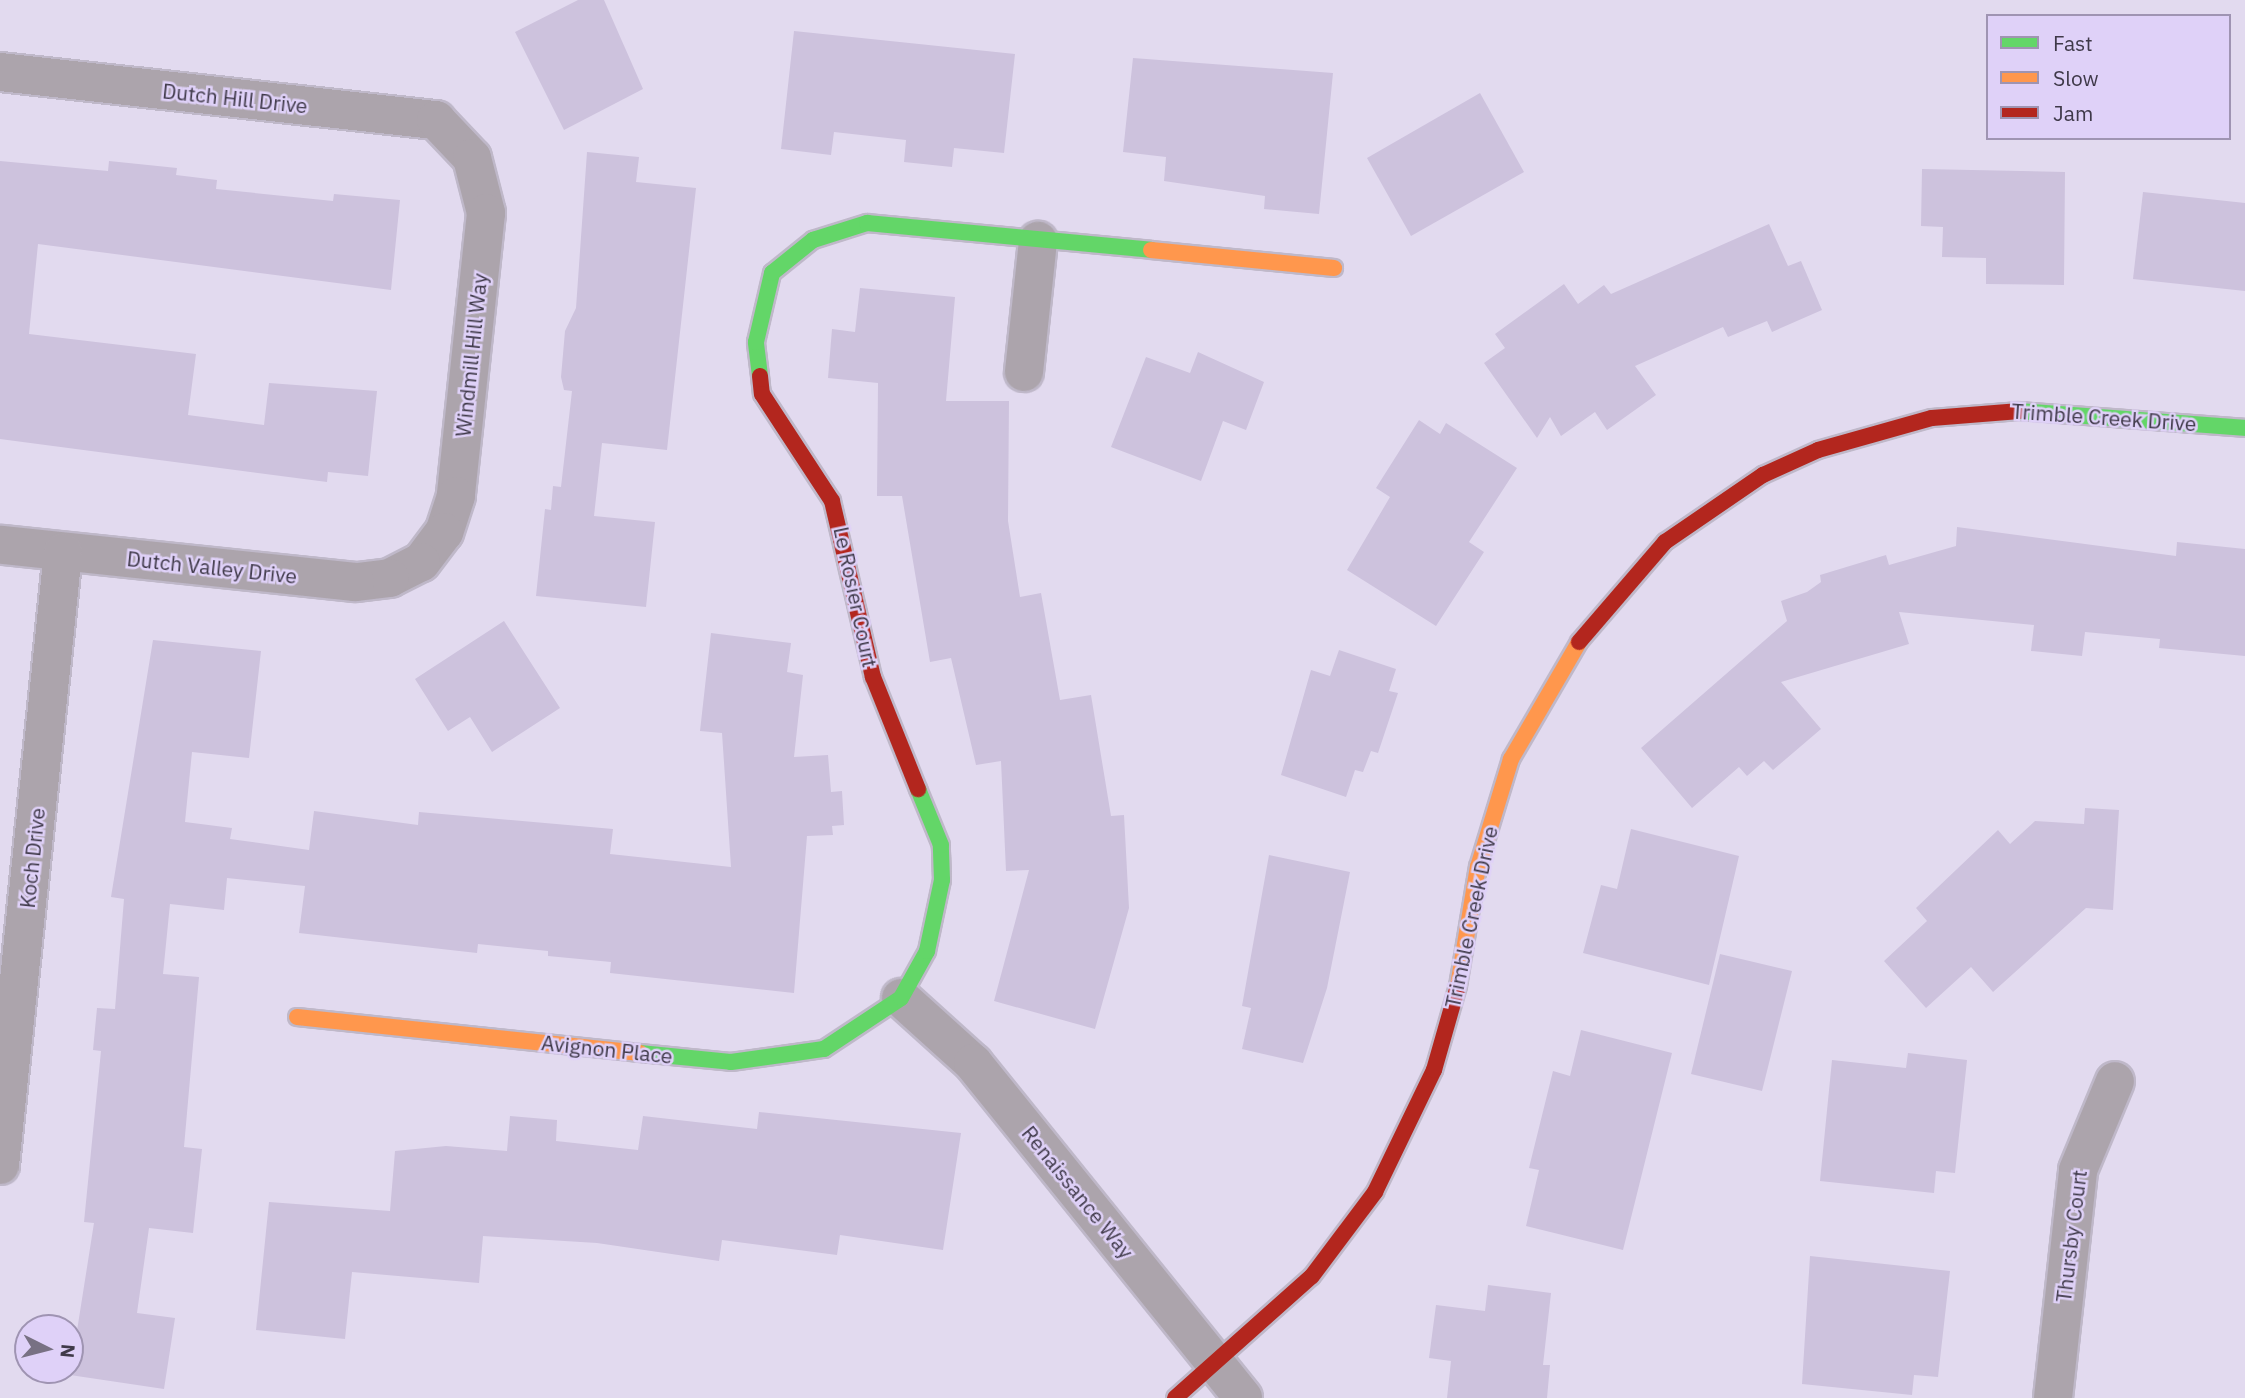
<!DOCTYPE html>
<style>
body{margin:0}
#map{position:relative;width:2245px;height:1398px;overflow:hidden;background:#e2daef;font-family:"IBM Plex Sans",sans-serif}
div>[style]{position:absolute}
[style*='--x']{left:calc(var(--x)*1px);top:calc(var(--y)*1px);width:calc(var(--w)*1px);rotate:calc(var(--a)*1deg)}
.building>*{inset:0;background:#cdc2dd}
.roads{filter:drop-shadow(2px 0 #bfb8c9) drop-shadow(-2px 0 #bfb8c9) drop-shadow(0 2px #bfb8c9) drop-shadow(0 -2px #bfb8c9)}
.street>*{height:38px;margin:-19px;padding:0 19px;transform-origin:19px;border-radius:19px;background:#aca4ac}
.fast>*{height:16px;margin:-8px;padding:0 8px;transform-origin:8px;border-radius:8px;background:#63d668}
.slow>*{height:16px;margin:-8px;padding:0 8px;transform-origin:8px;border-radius:8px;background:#ff974d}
.jam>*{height:16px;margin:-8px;padding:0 8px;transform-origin:8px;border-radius:8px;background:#b3261e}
span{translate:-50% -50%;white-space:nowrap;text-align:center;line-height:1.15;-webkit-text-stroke:5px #dfd1f8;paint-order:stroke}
.street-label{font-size:21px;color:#3f3949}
.legend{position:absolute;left:1986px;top:14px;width:245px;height:126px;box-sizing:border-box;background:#dfd1f8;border:2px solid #9f94b2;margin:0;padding:9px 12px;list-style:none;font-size:21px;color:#3f3949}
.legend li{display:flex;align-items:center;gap:14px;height:35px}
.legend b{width:35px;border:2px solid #9f94b2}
.north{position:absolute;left:14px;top:1314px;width:70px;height:70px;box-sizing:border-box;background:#dfd1f8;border:2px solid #9f94b2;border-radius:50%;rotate:96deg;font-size:19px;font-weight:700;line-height:28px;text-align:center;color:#3f3949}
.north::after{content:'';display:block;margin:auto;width:24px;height:32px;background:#787183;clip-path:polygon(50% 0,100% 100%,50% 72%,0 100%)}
</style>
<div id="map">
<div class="building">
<div style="clip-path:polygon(578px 0,604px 0,643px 89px,564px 130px,515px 32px)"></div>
<div style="clip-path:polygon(794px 31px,1015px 54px,1004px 153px,954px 148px,952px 167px,904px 162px,906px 140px,834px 132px,831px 155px,781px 149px)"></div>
<div style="clip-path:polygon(1133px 58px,1333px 73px,1319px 214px,1264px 209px,1265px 196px,1164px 181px,1166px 157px,1123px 152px)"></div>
<div style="clip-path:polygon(1480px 93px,1524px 172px,1411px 236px,1367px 158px)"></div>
<div style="clip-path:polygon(587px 152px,639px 157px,636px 182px,696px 188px,667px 450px,602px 443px,594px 516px,655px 522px,646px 607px,536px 596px,545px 509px,551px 510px,553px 486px,561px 487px,572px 391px,564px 390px,561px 377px,565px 331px,576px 308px)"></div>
<div style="clip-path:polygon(0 161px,108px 171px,109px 161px,177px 168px,176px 175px,217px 180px,216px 189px,333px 201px,334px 194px,400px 200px,391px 290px,38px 244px,29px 334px,196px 354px,188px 415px,264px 425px,269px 383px,377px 391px,368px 476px,328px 472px,327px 482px,0 439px)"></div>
<div style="clip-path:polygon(1922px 169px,2065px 172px,2064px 285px,1986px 284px,1986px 258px,1942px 257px,1943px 227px,1921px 226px)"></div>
<div style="clip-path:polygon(2143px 192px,2245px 203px,2245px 291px,2133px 279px)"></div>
<div style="clip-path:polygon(1769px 224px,1788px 266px,1801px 261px,1822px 310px,1772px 332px,1767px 321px,1728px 337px,1723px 327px,1635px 366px,1656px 395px,1607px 430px,1595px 412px,1561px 436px,1550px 417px,1537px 438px,1484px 363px,1505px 348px,1495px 334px,1564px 284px,1578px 304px,1604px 285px,1611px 294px)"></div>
<div style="clip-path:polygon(860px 288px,955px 297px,946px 401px,1009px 401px,1008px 521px,1020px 597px,1041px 593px,1060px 700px,1091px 695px,1111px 816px,1124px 815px,1129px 908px,1095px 1029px,994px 1001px,1029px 870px,1006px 871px,1001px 761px,976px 765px,951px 658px,930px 662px,902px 496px,877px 496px,878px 383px,828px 378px,832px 329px,855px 332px)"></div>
<div style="clip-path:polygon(1198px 352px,1264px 382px,1246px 430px,1223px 421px,1201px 481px,1111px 447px,1146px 357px,1190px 373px)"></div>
<div style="clip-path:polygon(1419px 420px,1440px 434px,1446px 423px,1517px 468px,1469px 542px,1484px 552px,1436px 626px,1347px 570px,1390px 497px,1376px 488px)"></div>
<div style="clip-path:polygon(1957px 527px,2176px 556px,2177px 542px,2245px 549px,2245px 656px,2159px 648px,2160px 639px,2085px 632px,2082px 656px,2031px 651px,2034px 625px,1899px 612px,1909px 644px,1781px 682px,1821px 729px,1773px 770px,1764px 761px,1747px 776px,1739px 767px,1692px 808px,1641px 748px,1787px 621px,1781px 601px,1807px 592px,1821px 582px,1820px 575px,1886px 555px,1889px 565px,1956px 546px)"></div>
<div style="clip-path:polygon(504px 621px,560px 708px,492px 752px,470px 717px,448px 731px,415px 679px)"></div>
<div style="clip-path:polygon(711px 633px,791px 643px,787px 672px,803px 675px,794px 757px,828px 755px,831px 792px,842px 791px,844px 825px,832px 826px,833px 835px,807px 836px,794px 993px,610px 973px,611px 962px,548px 956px,548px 951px,478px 944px,477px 953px,299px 933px,305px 886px,227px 878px,224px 910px,170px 904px,163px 974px,199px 977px,184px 1147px,202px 1149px,193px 1233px,149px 1228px,137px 1313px,175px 1318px,164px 1389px,70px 1375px,94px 1223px,84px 1222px,101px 1051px,93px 1050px,97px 1008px,115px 1009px,124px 899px,111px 897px,153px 640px,261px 651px,249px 758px,192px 752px,185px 822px,232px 828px,230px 839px,309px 850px,314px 811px,418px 825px,419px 812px,613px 829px,610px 854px,731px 867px,722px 733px,700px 731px)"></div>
<div style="clip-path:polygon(1339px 650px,1396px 669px,1389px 691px,1398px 693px,1378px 753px,1371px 751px,1363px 772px,1355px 770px,1346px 797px,1281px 775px,1311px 670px,1330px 676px)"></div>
<div style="clip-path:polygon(2085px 808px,2119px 810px,2113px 910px,2086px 908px,1993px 992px,1971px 967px,1926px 1008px,1884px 961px,1927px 921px,1916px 908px,1998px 830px,2010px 844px,2035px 821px,2084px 824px)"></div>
<div style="clip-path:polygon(1631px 829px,1739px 856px,1709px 985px,1583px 953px,1601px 885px,1617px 889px)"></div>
<div style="clip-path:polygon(1269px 855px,1350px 872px,1327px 988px,1303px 1063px,1242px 1049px,1251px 1008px,1242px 1006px)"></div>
<div style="clip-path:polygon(1720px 954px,1792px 971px,1762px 1091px,1691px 1074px)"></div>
<div style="clip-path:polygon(1581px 1030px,1672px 1053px,1623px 1250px,1526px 1226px,1539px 1170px,1529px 1168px,1553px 1071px,1570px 1076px)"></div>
<div style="clip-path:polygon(1908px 1053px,1967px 1060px,1955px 1173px,1936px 1171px,1934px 1193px,1820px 1181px,1832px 1060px,1906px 1068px)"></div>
<div style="clip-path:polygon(759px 1112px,961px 1133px,943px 1250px,840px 1235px,837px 1255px,722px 1240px,719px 1261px,597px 1243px,483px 1236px,479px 1283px,352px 1272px,345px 1339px,256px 1330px,269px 1202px,390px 1211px,395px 1151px,446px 1146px,507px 1151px,510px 1116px,557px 1120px,556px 1141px,638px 1150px,643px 1116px,757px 1129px)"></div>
<div style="clip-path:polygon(1810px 1256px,1950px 1271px,1938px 1377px,1914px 1375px,1912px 1395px,1802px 1384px)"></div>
<div style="clip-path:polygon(1488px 1285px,1551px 1293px,1543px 1365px,1550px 1365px,1547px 1398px,1447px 1398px,1451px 1361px,1429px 1358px,1436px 1305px,1485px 1311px)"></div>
</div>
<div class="roads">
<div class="street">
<div style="--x:0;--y:72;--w:439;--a:6.3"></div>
<div style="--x:436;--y:120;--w:52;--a:46.5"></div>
<div style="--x:472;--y:158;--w:57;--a:75.7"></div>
<div style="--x:486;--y:213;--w:285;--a:96.1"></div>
<div style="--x:456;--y:496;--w:38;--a:108"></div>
<div style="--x:444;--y:532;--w:38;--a:127"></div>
<div style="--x:421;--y:562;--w:35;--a:153"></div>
<div style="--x:390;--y:578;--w:35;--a:173"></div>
<div style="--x:355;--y:582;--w:357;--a:-174"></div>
<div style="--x:1024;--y:372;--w:132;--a:-83.9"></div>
<div style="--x:901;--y:998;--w:97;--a:42.1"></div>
<div style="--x:973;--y:1063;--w:430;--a:51.1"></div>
<div style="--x:0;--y:1165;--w:616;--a:-84.13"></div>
<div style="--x:2053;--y:1398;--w:229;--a:-83.7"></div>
<div style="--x:2078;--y:1170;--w:96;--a:-67.4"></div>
</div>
<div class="fast">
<div style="--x:760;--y:376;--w:34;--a:-97"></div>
<div style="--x:756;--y:342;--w:71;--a:-76.9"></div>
<div style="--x:772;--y:273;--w:53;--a:-38.8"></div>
<div style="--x:813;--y:240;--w:57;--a:-17.5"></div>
<div style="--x:867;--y:223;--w:285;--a:5.4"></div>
<div style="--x:2020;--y:411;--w:226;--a:4.3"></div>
<div style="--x:640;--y:1053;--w:91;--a:5.6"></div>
<div style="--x:731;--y:1062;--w:94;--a:-8"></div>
<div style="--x:824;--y:1049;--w:92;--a:-33.5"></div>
<div style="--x:901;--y:998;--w:54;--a:-61"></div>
<div style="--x:927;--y:951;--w:73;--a:-78.1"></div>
<div style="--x:942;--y:880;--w:35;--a:-92"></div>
<div style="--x:941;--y:845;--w:61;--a:-112.3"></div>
</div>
<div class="slow">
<div style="--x:1151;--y:250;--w:184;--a:5.6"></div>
<div style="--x:1458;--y:986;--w:121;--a:-80.5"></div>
<div style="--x:1478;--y:867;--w:113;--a:-73"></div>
<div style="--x:1511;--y:759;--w:135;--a:-59.8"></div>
<div style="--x:297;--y:1017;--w:345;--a:6"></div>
</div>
<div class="jam">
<div style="--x:760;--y:376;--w:18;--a:84"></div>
<div style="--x:762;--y:394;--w:128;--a:56.8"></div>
<div style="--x:832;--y:501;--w:181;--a:76.9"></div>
<div style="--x:873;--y:677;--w:121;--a:68.1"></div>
<div style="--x:1579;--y:642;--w:132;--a:-49.3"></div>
<div style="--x:1665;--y:542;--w:119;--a:-34.4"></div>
<div style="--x:1763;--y:475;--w:60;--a:-24.4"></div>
<div style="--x:1818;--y:450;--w:118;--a:-15.7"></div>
<div style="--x:1932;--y:418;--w:88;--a:-4.5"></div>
<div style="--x:1175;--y:1398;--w:183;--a:-41.7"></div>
<div style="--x:1312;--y:1276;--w:105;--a:-53.1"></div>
<div style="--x:1375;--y:1192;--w:136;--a:-64.2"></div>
<div style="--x:1434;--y:1070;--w:87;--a:-74.1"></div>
</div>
</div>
<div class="street-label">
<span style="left:235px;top:98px;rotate:6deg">Dutch Hill Drive</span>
<span style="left:471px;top:355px;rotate:-84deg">Windmill Hill Way</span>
<span style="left:2104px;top:417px;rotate:4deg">Trimble Creek Drive</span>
<span style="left:212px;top:567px;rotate:6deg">Dutch Valley Drive</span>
<span style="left:856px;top:597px;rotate:78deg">Le Rosier Court</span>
<span style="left:32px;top:858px;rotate:-84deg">Koch Drive</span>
<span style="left:1471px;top:917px;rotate:-78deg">Trimble Creek Drive</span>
<span style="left:607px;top:1049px;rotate:6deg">Avignon Place</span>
<span style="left:1078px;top:1192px;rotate:51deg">Renaissance Way</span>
<span style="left:2071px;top:1236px;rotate:-83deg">Thursby Court</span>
</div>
<ul class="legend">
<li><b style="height:9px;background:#63d668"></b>Fast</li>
<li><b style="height:9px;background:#ff974d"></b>Slow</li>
<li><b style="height:9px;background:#b3261e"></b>Jam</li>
</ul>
<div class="north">N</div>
</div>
